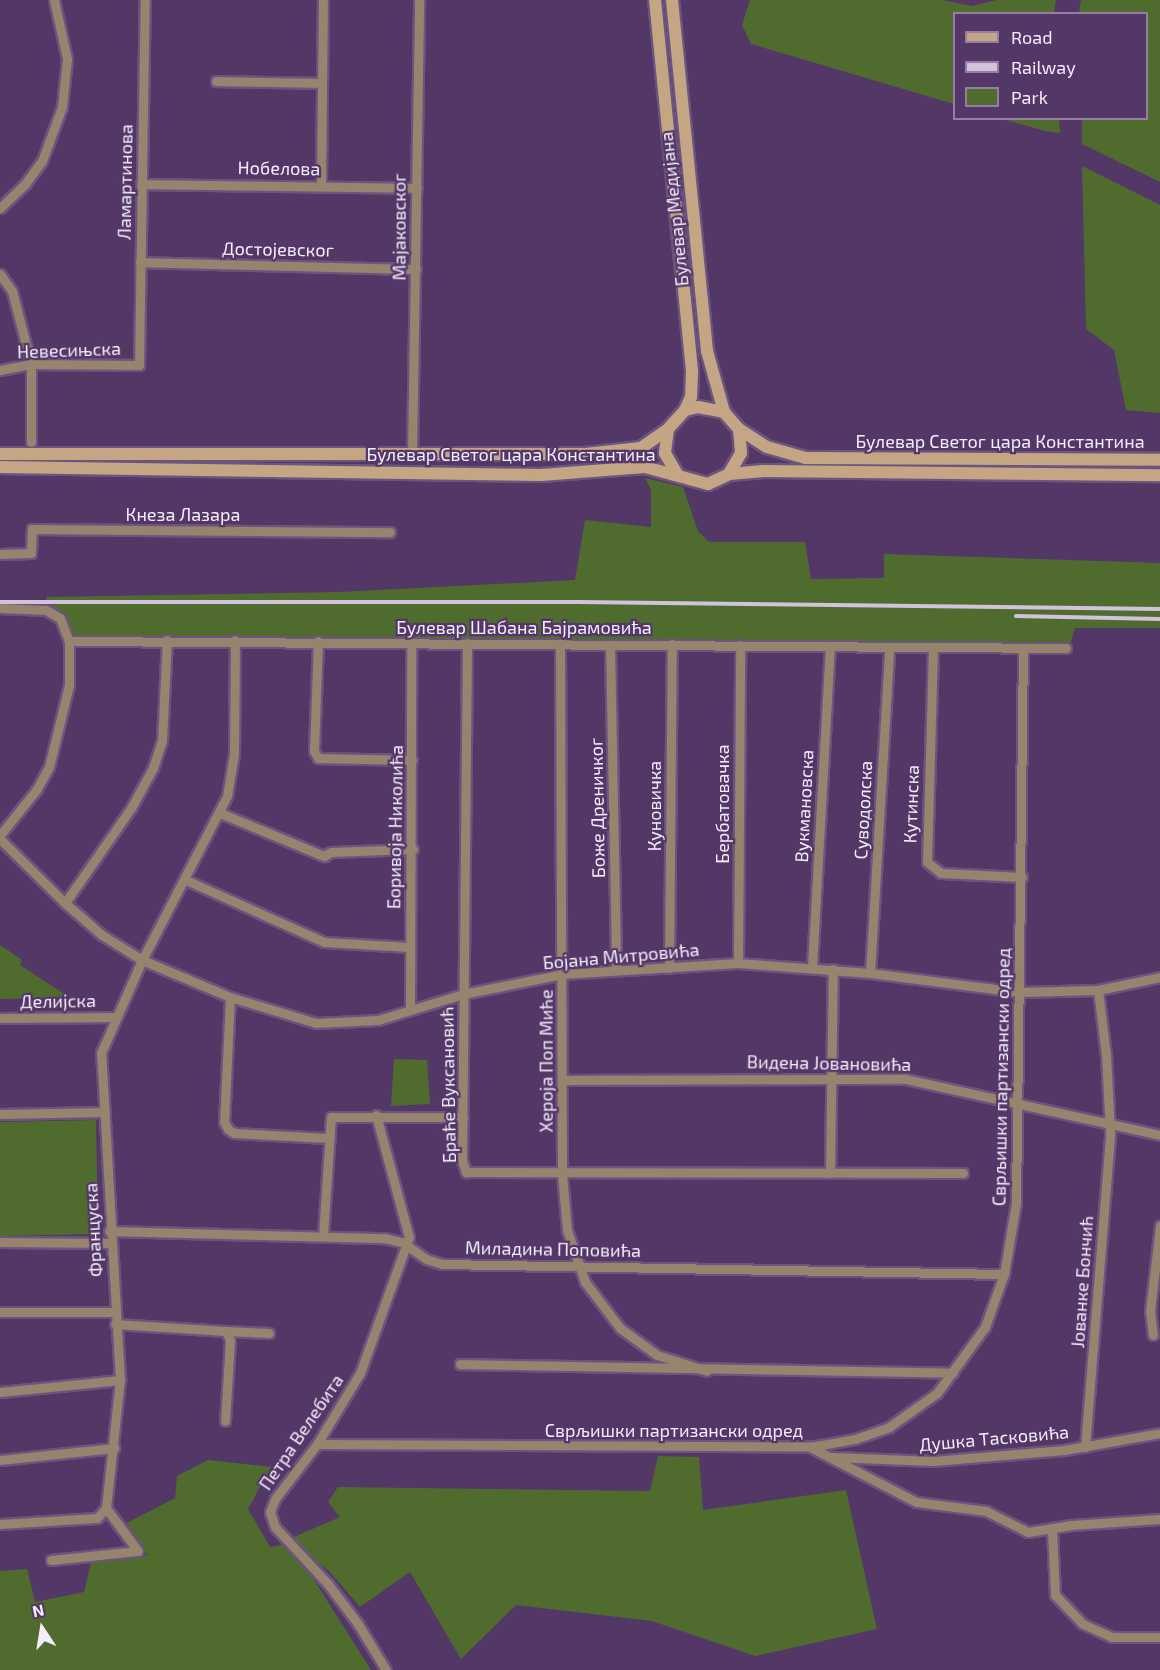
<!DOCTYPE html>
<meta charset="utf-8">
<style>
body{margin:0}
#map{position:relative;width:1160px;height:1670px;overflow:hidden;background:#533766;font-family:"Exo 2",sans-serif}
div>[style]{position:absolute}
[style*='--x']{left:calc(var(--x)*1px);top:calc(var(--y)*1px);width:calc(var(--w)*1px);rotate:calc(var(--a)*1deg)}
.green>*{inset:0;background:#4f6c2e}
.roads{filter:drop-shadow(2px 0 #6d547e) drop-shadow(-2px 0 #6d547e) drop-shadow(0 2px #6d547e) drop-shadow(0 -2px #6d547e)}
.street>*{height:9px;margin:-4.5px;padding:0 4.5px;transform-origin:4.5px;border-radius:4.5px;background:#96846f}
.secondary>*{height:12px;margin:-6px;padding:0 6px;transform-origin:6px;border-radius:6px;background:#c4a685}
.rail>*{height:4px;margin:-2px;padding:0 2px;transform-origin:2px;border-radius:2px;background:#d1c3db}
span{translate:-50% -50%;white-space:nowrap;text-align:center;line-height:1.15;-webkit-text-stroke:4.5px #533766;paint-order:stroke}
.street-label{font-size:18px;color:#f5ecfd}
.legend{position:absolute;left:953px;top:12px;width:195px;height:108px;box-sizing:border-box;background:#533766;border:2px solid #947fa2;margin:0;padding:8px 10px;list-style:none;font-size:18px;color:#f5ecfd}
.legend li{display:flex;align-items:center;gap:12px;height:30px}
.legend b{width:30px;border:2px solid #947fa2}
.north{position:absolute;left:12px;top:1598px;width:60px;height:60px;-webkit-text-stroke:4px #533766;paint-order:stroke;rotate:348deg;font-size:16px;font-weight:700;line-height:24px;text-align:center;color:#f5ecfd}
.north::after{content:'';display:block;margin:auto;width:21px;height:27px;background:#f5ecfd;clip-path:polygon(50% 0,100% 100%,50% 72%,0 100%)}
</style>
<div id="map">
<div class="green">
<div style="clip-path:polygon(750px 0,942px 0,972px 6px,997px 0,1056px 0,1054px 13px,954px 14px,954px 104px,751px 44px,742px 25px)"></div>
<div style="clip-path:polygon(1081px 0,1160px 0,1160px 182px,1082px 144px,1082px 119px,1146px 118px,1146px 14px,1079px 13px)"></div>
<div style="clip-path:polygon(1003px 119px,1059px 119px,1060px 133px,1045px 131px)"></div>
<div style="clip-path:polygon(1082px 166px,1160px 205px,1160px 413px,1126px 410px,1114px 350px,1086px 329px)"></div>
<div style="clip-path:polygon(645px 478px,683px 487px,698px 531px,709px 542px,805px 542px,811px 579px,884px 578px,884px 554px,1160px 563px,1160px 628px,1075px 628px,1069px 648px,70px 639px,66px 625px,47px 609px,46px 597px,340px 592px,575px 580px,585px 520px,651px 527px,651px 490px)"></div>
<div style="clip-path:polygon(0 945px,22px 960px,20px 965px,69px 997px,0 999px)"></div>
<div style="clip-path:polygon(394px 1059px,427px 1060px,430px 1104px,391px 1106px)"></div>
<div style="clip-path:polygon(96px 1120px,98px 1234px,0 1236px,0 1122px)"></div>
<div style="clip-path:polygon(658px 1456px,699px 1457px,703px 1510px,846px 1490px,877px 1629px,755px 1656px,652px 1621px,516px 1605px,461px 1659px,410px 1572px,360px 1607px,329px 1571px,287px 1540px,340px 1517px,328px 1502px,338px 1487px,650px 1491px)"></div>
<div style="clip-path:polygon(208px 1460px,271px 1467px,248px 1509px,270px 1547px,286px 1544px,304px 1564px,371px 1670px,0 1670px,0 1571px,27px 1569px,35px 1602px,84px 1592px,91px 1563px,147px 1555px,127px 1523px,175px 1498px,177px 1476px)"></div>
</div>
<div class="roads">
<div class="street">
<div style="--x:216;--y:81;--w:106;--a:1.1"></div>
<div style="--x:141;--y:184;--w:276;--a:0.8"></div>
<div style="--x:321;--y:185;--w:185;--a:-89.4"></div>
<div style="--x:0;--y:208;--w:35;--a:-44"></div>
<div style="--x:25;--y:184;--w:29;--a:-54"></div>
<div style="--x:42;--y:161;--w:58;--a:-69.7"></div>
<div style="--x:62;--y:107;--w:48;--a:-84.1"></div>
<div style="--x:67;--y:59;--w:60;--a:-102.4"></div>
<div style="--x:140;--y:262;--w:276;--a:1.5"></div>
<div style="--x:0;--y:274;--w:21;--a:55"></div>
<div style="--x:12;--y:291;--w:75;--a:75.4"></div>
<div style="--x:31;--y:364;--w:78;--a:90"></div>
<div style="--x:0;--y:370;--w:32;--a:-11"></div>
<div style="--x:31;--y:364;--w:108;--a:0.5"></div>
<div style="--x:139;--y:365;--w:365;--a:-89.1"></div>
<div style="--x:412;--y:455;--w:455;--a:-89.1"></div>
<div style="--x:0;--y:554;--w:31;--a:-2"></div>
<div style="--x:31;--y:553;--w:24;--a:-88"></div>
<div style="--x:32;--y:529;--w:358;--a:0.5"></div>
<div style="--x:0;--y:608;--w:46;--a:2.5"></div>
<div style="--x:46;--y:610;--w:16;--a:30"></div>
<div style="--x:60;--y:618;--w:25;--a:69"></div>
<div style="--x:69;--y:641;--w:44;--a:90"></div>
<div style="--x:69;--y:685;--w:84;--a:103.7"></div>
<div style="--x:49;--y:767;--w:25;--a:119"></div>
<div style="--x:37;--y:789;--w:59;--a:128.8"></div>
<div style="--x:69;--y:641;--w:997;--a:0.4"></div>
<div style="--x:318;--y:641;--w:110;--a:92.1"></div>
<div style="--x:314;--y:751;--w:8;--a:60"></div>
<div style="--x:318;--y:758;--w:94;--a:1.2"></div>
<div style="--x:467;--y:643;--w:517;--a:90.55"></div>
<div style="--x:462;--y:1160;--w:13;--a:72"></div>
<div style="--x:466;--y:1172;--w:497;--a:0.1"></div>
<div style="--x:560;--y:645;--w:529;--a:89.78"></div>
<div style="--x:562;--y:1174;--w:56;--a:84.9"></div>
<div style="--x:567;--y:1230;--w:55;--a:70.9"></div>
<div style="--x:585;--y:1282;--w:58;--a:52.7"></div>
<div style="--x:620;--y:1328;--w:46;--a:36.1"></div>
<div style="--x:657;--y:1355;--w:52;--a:17.7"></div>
<div style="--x:610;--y:645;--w:325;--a:88.9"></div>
<div style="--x:933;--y:648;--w:214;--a:91.6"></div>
<div style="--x:927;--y:862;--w:18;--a:38"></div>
<div style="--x:941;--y:873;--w:81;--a:2.8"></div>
<div style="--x:220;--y:813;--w:113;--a:22.5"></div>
<div style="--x:324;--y:856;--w:8;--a:-30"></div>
<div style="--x:331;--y:852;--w:82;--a:-2.1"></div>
<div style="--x:0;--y:839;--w:91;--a:44.6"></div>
<div style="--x:65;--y:903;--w:49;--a:40.9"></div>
<div style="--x:102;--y:935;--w:47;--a:32"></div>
<div style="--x:142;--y:960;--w:95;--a:22.8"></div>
<div style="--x:230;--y:997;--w:90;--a:16.8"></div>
<div style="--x:316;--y:1023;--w:62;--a:-2.8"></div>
<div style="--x:378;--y:1020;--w:89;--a:-17"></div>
<div style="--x:463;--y:994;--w:101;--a:-11.4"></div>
<div style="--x:562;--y:974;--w:176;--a:-3.6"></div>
<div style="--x:738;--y:963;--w:132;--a:4.3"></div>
<div style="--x:870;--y:973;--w:150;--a:7.3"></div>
<div style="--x:1019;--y:992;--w:79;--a:-1.5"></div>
<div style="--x:1098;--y:990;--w:63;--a:-11.8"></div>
<div style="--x:186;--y:880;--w:151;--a:24.2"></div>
<div style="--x:324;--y:942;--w:85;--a:3.4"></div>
<div style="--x:65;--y:903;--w:116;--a:-55.2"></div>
<div style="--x:131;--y:808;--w:46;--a:-61.2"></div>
<div style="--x:153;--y:768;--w:28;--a:-72"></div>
<div style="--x:162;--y:741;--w:101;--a:-87.2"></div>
<div style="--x:738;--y:963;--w:318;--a:-89.6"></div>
<div style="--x:812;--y:967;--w:320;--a:-86.8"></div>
<div style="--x:669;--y:968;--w:324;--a:-89.5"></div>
<div style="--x:870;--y:973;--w:325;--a:-86.6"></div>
<div style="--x:230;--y:997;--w:125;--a:92.7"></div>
<div style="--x:224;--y:1122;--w:8;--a:60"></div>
<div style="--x:228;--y:1129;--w:7;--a:34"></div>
<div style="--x:234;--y:1133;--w:93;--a:3.1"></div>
<div style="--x:410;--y:1010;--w:367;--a:-89.8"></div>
<div style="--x:0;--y:1018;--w:116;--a:-0.5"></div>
<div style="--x:563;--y:1080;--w:343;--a:-0.2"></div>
<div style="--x:906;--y:1079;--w:260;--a:12.4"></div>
<div style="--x:0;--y:1114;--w:105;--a:-1.1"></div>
<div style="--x:376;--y:1115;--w:126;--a:74.9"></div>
<div style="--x:409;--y:1237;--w:145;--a:109.8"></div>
<div style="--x:360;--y:1373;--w:83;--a:121.2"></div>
<div style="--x:317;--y:1444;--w:69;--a:127.4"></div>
<div style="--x:275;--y:1499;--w:14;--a:111"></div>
<div style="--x:270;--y:1512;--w:16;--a:72"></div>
<div style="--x:275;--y:1527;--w:78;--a:47.1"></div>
<div style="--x:328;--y:1584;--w:50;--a:53.1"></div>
<div style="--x:358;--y:1624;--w:54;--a:58.7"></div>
<div style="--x:830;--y:1173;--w:204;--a:-89.2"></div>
<div style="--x:109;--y:1231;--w:275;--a:1.5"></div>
<div style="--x:384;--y:1238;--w:18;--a:13"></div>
<div style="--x:402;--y:1242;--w:29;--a:35"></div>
<div style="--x:426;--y:1259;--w:17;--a:17"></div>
<div style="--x:442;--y:1264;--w:562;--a:1.02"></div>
<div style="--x:323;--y:1236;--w:119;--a:-86.2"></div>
<div style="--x:331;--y:1117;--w:132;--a:0"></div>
<div style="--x:0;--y:1242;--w:110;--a:0.5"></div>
<div style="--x:0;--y:1312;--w:114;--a:0"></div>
<div style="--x:115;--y:1324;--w:111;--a:3.6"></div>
<div style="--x:226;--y:1331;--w:10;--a:66"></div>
<div style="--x:230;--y:1340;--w:81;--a:93.5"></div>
<div style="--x:226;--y:1331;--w:43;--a:2.7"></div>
<div style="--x:1153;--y:1335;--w:24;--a:-97"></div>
<div style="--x:1150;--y:1311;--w:86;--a:-83.3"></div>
<div style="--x:460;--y:1364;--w:493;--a:1"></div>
<div style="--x:0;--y:1392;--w:121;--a:-5.7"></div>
<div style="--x:317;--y:1444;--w:493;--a:0.3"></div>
<div style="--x:810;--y:1447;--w:46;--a:-10.1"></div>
<div style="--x:855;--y:1439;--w:36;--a:-19"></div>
<div style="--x:889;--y:1427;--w:59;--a:-35.3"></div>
<div style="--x:937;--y:1393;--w:82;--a:-54"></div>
<div style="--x:985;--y:1327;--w:56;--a:-70.3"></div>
<div style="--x:1004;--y:1274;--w:72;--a:-80.4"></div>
<div style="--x:1016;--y:1203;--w:554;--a:-89.28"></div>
<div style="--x:810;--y:1447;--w:119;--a:27.4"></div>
<div style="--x:916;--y:1502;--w:71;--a:7.3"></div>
<div style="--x:986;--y:1511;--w:47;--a:26.6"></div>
<div style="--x:1028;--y:1532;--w:44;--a:-9.2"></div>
<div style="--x:1071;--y:1525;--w:89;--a:-3.9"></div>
<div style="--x:1085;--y:1447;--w:315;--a:-85.4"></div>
<div style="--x:1110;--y:1133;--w:78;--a:-92.9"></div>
<div style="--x:1106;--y:1055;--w:65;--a:-97"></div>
<div style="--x:832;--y:1457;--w:101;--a:2.3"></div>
<div style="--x:933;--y:1461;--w:131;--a:-4.8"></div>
<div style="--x:1064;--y:1450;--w:97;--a:-10"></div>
<div style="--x:0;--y:1460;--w:115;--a:-6"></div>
<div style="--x:0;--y:1524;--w:97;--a:-3.5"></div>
<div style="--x:97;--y:1518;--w:13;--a:-48"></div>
<div style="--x:106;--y:1508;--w:129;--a:-83.8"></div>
<div style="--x:120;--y:1380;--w:328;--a:-93.3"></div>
<div style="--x:101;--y:1053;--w:102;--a:-66.2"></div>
<div style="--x:142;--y:960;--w:185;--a:-62.6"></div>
<div style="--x:227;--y:796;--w:43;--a:-80.5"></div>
<div style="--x:234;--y:754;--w:114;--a:-89.5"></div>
<div style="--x:1052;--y:1529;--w:66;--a:87.4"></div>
<div style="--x:1055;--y:1595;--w:40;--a:46"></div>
<div style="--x:1083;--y:1624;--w:32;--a:24"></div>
<div style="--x:1112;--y:1637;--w:48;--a:0"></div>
<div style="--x:51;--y:1560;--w:87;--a:-5.9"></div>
<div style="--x:138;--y:1551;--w:54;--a:-126.7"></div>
</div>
<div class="secondary">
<div style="--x:655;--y:0;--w:373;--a:84.3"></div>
<div style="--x:692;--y:371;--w:26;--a:92"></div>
<div style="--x:691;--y:397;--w:14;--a:115"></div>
<div style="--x:672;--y:0;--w:353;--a:84.3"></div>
<div style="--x:707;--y:351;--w:63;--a:74.4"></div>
<div style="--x:739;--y:429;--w:33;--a:33"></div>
<div style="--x:767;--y:447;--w:40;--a:16"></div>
<div style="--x:805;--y:458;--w:355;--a:0.3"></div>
<div style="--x:0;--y:454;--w:585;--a:0"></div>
<div style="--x:585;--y:454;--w:56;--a:-6.1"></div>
<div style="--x:641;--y:448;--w:33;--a:-35"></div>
<div style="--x:0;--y:467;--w:541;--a:0.85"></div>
<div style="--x:541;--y:475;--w:104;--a:-4.4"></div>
<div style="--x:645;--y:467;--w:65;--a:15.1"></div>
<div style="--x:708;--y:484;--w:23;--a:-25"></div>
<div style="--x:729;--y:474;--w:35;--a:-5"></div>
<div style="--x:764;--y:471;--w:396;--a:0.6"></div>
<div style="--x:677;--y:474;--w:24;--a:-120"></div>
<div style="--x:665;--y:453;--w:24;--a:-83"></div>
<div style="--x:668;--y:429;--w:25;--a:-48"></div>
<div style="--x:685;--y:410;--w:13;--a:-13"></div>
<div style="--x:698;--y:407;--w:26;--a:11"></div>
<div style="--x:724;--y:412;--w:23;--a:49"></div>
<div style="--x:739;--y:429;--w:24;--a:85"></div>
<div style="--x:741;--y:453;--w:24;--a:120"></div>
</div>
</div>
<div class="rail">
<div style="--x:0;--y:602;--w:578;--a:0"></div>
<div style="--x:578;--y:602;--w:582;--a:0.69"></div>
<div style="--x:1016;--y:616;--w:144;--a:1.2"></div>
</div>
<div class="street-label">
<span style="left:279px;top:168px;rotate:1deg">Нобелова</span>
<span style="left:125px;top:182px;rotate:-89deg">Ламартинова</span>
<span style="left:674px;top:209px;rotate:-96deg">Булевар Медијана</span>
<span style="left:399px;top:227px;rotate:-90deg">Мајаковског</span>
<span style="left:278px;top:249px;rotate:1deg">Достојевског</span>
<span style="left:69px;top:350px;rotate:-2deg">Невесињска</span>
<span style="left:1000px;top:441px">Булевар Светог цара Константина</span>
<span style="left:511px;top:454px">Булевар Светог цара Константина</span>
<span style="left:183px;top:514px">Кнеза Лазара</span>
<span style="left:524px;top:627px">Булевар Шабана Бајрамовића</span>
<span style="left:722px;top:804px;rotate:-90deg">Бербатовачка</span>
<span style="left:911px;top:804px;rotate:-88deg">Кутинска</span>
<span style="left:654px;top:806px;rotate:-90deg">Куновичка</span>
<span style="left:804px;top:806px;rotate:-87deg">Вукмановска</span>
<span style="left:597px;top:808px;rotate:-91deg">Боже Дреничког</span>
<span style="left:863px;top:810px;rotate:-87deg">Суводолска</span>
<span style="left:395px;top:827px;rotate:-89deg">Боривоја Николића</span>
<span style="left:621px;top:956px;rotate:-5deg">Бојана Митровића</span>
<span style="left:58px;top:1001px;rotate:-1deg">Делијска</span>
<span style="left:546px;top:1061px;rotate:-90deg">Хероја Поп Миће</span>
<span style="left:829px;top:1063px;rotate:1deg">Видена Јовановића</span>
<span style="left:1001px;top:1077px;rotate:-89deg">Сврљишки партизански одред</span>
<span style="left:448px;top:1085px;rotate:-91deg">Браће Вуксановић</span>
<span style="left:93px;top:1230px;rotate:-93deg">Француска</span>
<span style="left:553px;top:1249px;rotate:1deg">Миладина Поповића</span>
<span style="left:1082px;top:1282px;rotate:-86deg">Јованке Бончић</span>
<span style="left:674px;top:1430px">Сврљишки партизански одред</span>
<span style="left:301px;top:1432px;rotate:-56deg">Петра Велебита</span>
<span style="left:994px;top:1438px;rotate:-5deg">Душка Тасковића</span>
</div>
<ul class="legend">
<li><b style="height:8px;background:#c4a685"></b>Road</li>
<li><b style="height:8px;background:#d1c3db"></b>Railway</li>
<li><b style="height:16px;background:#4f6c2e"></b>Park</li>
</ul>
<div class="north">N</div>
</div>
